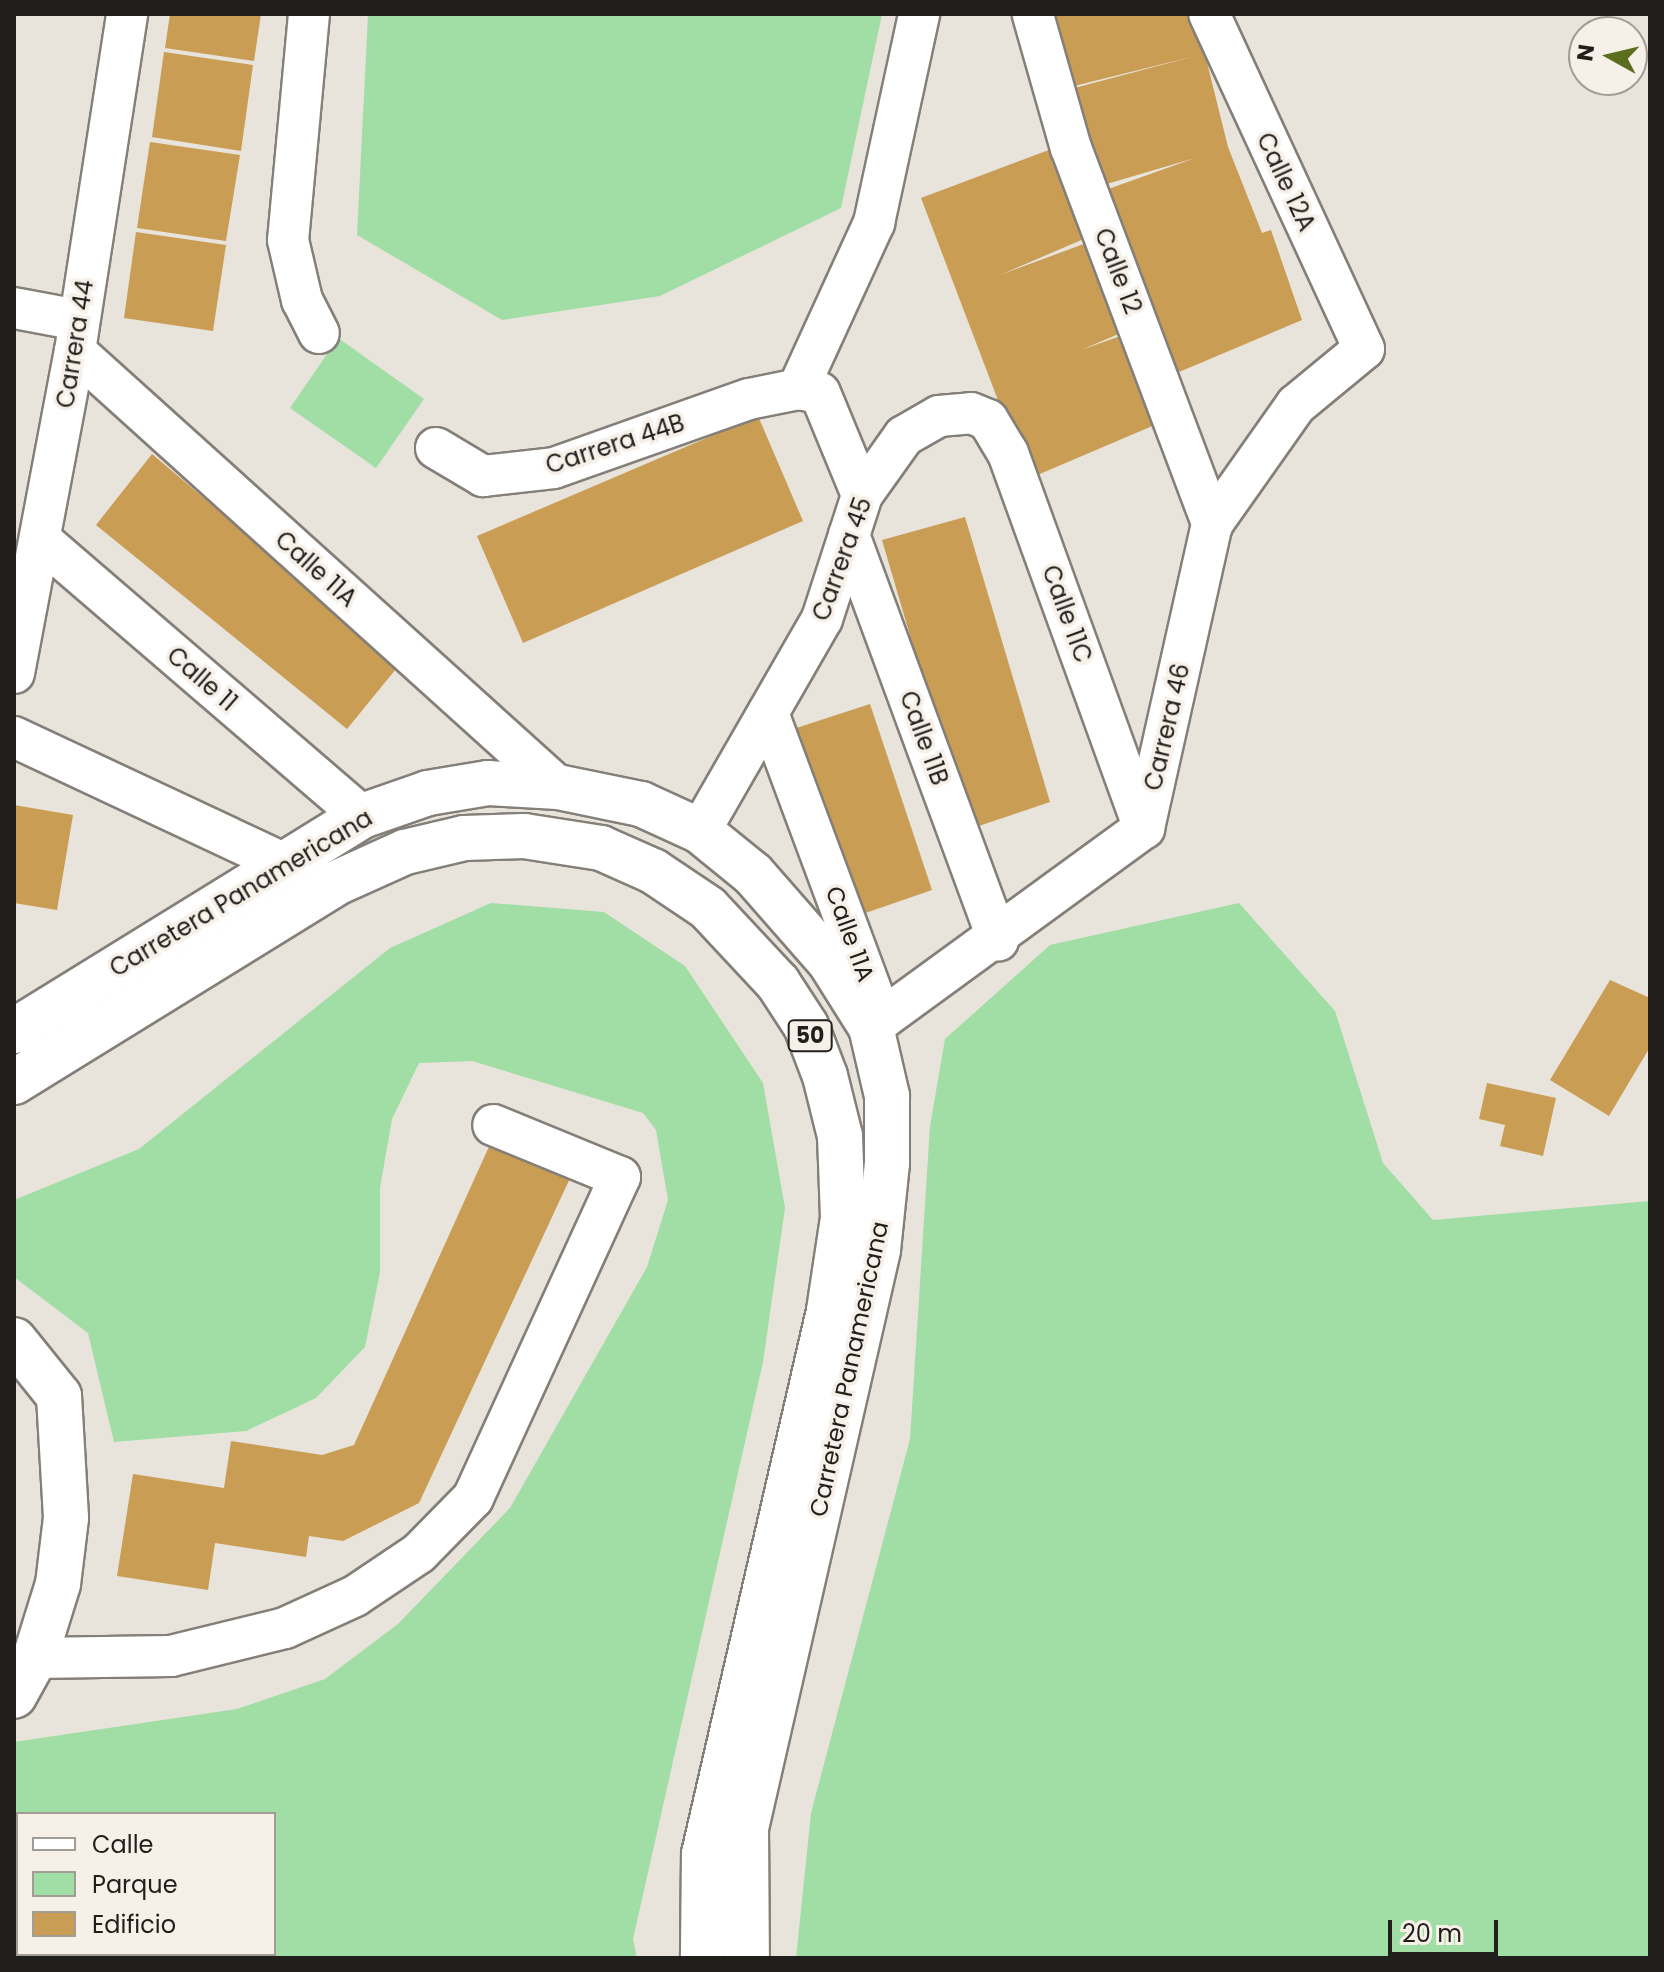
<!DOCTYPE html>
<style>
body{margin:0}
#map{position:relative;width:1664px;height:1972px;overflow:hidden;background:#e8e3db;font-family:Poppins,sans-serif}
div>[style]{position:absolute}
[style*='--x']{left:calc(var(--x)*1px);top:calc(var(--y)*1px);width:calc(var(--w)*1px);rotate:calc(var(--a)*1deg)}
.green>*{inset:0;background:#a0dea5}
.building>*{inset:0;background:#c99d54}
.roads{filter:drop-shadow(2px 0 #847f78) drop-shadow(-2px 0 #847f78) drop-shadow(0 2px #847f78) drop-shadow(0 -2px #847f78)}
.street>*{height:40px;margin:-20px;padding:0 20px;transform-origin:20px;border-radius:20px;background:#fff}
.secondary>*{height:44px;margin:-22px;padding:0 22px;transform-origin:22px;border-radius:22px;background:#fff}
.highway>*{height:44px;margin:-22px;padding:0 22px;transform-origin:22px;border-radius:22px;background:#fff}
span{translate:-50% -50%;white-space:nowrap;text-align:center;line-height:1.15;-webkit-text-stroke:7px #f6f0e8;paint-order:stroke}
.shield-label span{padding:2px 6px;background:#f6f0e8;border:2px solid;border-radius:6px;-webkit-text-stroke-width:0}
.shield-label{font-size:22px;color:#211f1c;font-weight:700}
.street-label{font-size:24px;color:#211f1c}
.frame{position:absolute;inset:0;border:16px solid #211f1c;pointer-events:none}
.legend{position:absolute;left:16px;top:1812px;width:260px;height:144px;box-sizing:border-box;background:#f6f0e8;border:2px solid #a19c96;margin:0;padding:10px 14px;list-style:none;font-size:24px;color:#211f1c}
.legend li{display:flex;align-items:center;gap:16px;height:40px}
.legend b{width:40px;border:2px solid #a19c96}
.north{position:absolute;left:1568px;top:16px;width:80px;height:80px;box-sizing:border-box;background:#f6f0e8;border:2px solid #a19c96;border-radius:50%;rotate:278deg;font-size:22px;font-weight:700;line-height:32px;text-align:center;color:#211f1c}
.north::after{content:'';display:block;margin:auto;width:28px;height:36px;background:#5a6e1d;clip-path:polygon(50% 0,100% 100%,50% 72%,0 100%)}
.scale{position:absolute;left:1388px;top:1920px;width:110px;height:36px;box-sizing:border-box;border:4px solid #211f1c;border-top:0;padding-left:10px;font-size:24px;line-height:28px;white-space:nowrap;color:#211f1c;-webkit-text-stroke:6px #f6f0e8;paint-order:stroke}
</style>
<div id="map">
<div class="green">
<div style="clip-path:polygon(368px 14px,882px 14px,841px 208px,660px 296px,502px 320px,357px 235px)"></div>
<div style="clip-path:polygon(338px 338px,424px 399px,376px 468px,290px 408px)"></div>
<div style="clip-path:polygon(evenodd,491px 903px,604px 912px,685px 966px,763px 1083px,785px 1208px,763px 1362px,633px 1939px,637px 1958px,14px 1958px,14px 1742px,237px 1709px,325px 1679px,398px 1624px,510px 1508px,647px 1267px,668px 1200px,656px 1130px,643px 1113px,472px 1061px,419px 1063px,392px 1119px,380px 1188px,380px 1272px,365px 1347px,316px 1398px,246px 1431px,114px 1442px,88px 1333px,14px 1277px,14px 1200px,139px 1149px,390px 948px,491px 903px,274px 1814px,274px 1954px,18px 1954px,18px 1814px,274px 1814px)"></div>
<div style="clip-path:polygon(1239px 903px,1335px 1011px,1383px 1163px,1433px 1220px,1650px 1201px,1650px 1958px,796px 1958px,811px 1813px,910px 1439px,930px 1126px,945px 1039px,1050px 945px)"></div>
</div>
<div class="building">
<div style="clip-path:polygon(170px 14px,261px 14px,254px 61px,165px 48px)"></div>
<div style="clip-path:polygon(1050px 14px,1195px 14px,1228px 147px,1262px 233px,1271px 230px,1302px 320px,1172px 375px,1097px 193px,1195px 158px,1093px 188px,1067px 90px,1195px 56px,1066px 88px)"></div>
<div style="clip-path:polygon(164px 52px,253px 65px,241px 151px,152px 137px)"></div>
<div style="clip-path:polygon(150px 142px,240px 155px,226px 241px,137px 228px)"></div>
<div style="clip-path:polygon(1054px 148px,1086px 238px,1000px 275px,1089px 242px,1121px 333px,1081px 350px,1126px 334px,1157px 424px,1028px 479px,921px 198px)"></div>
<div style="clip-path:polygon(136px 232px,226px 245px,213px 331px,124px 318px)"></div>
<div style="clip-path:polygon(758px 416px,803px 521px,523px 643px,477px 536px)"></div>
<div style="clip-path:polygon(152px 454px,400px 664px,347px 729px,96px 525px)"></div>
<div style="clip-path:polygon(965px 517px,1050px 802px,967px 830px,882px 540px)"></div>
<div style="clip-path:polygon(870px 704px,932px 890px,848px 919px,784px 732px)"></div>
<div style="clip-path:polygon(14px 805px,73px 815px,57px 910px,14px 903px)"></div>
<div style="clip-path:polygon(1610px 980px,1650px 998px,1650px 1047px,1609px 1116px,1550px 1080px)"></div>
<div style="clip-path:polygon(1487px 1083px,1556px 1098px,1543px 1156px,1500px 1146px,1505px 1125px,1479px 1119px)"></div>
<div style="clip-path:polygon(492px 1140px,572px 1174px,419px 1503px,343px 1541px,309px 1536px,306px 1557px,215px 1543px,208px 1590px,117px 1576px,133px 1474px,224px 1488px,231px 1441px,322px 1455px,354px 1445px)"></div>
</div>
<div class="roads">
<div class="street">
<div style="--x:309;--y:14;--w:227;--a:95.3"></div>
<div style="--x:288;--y:240;--w:62;--a:76.9"></div>
<div style="--x:302;--y:300;--w:37;--a:63"></div>
<div style="--x:1033;--y:15;--w:138;--a:74.1"></div>
<div style="--x:1071;--y:148;--w:402;--a:69.4"></div>
<div style="--x:14;--y:308;--w:65;--a:10.6"></div>
<div style="--x:75;--y:351;--w:651;--a:42.07"></div>
<div style="--x:798;--y:389;--w:183;--a:-65.4"></div>
<div style="--x:874;--y:223;--w:214;--a:-77.8"></div>
<div style="--x:436;--y:448;--w:55;--a:30.8"></div>
<div style="--x:483;--y:476;--w:71;--a:-6.4"></div>
<div style="--x:554;--y:468;--w:207;--a:-19.5"></div>
<div style="--x:749;--y:399;--w:50;--a:-11.5"></div>
<div style="--x:798;--y:389;--w:22;--a:10"></div>
<div style="--x:820;--y:393;--w:110;--a:67.6"></div>
<div style="--x:849;--y:535;--w:432;--a:69.8"></div>
<div style="--x:42;--y:541;--w:422;--a:40.7"></div>
<div style="--x:14;--y:673;--w:328;--a:-79.3"></div>
<div style="--x:75;--y:351;--w:341;--a:-81.2"></div>
<div style="--x:768;--y:713;--w:327;--a:69.6"></div>
<div style="--x:14;--y:737;--w:297;--a:25.1"></div>
<div style="--x:700;--y:831;--w:245;--a:-60.1"></div>
<div style="--x:822;--y:619;--w:130;--a:-72.1"></div>
<div style="--x:862;--y:495;--w:72;--a:-54.6"></div>
<div style="--x:904;--y:436;--w:40;--a:-29.7"></div>
<div style="--x:939;--y:416;--w:32;--a:-5"></div>
<div style="--x:971;--y:413;--w:18;--a:22"></div>
<div style="--x:988;--y:420;--w:39;--a:59"></div>
<div style="--x:1008;--y:453;--w:399;--a:70.1"></div>
<div style="--x:871;--y:1027;--w:338;--a:-36.1"></div>
<div style="--x:1144;--y:828;--w:312;--a:-77.4"></div>
<div style="--x:1212;--y:524;--w:146;--a:-54.8"></div>
<div style="--x:1296;--y:405;--w:88;--a:-39.5"></div>
<div style="--x:1364;--y:349;--w:369;--a:-114.8"></div>
<div style="--x:35;--y:1658;--w:136;--a:-0.8"></div>
<div style="--x:171;--y:1656;--w:117;--a:-13.8"></div>
<div style="--x:285;--y:1628;--w:77;--a:-24.6"></div>
<div style="--x:355;--y:1596;--w:77;--a:-33.9"></div>
<div style="--x:419;--y:1553;--w:77;--a:-45.5"></div>
<div style="--x:473;--y:1498;--w:353;--a:-65.4"></div>
<div style="--x:620;--y:1177;--w:137;--a:-157.7"></div>
</div>
<div class="secondary">
<div style="--x:14;--y:1340;--w:72;--a:51.2"></div>
<div style="--x:59;--y:1396;--w:122;--a:86.7"></div>
<div style="--x:66;--y:1518;--w:66;--a:96.9"></div>
<div style="--x:58;--y:1584;--w:77;--a:107.3"></div>
<div style="--x:35;--y:1658;--w:43;--a:118.9"></div>
</div>
<div class="highway">
<div style="--x:14;--y:1031;--w:409;--a:-31.7"></div>
<div style="--x:362;--y:816;--w:70;--a:-19.2"></div>
<div style="--x:428;--y:793;--w:61;--a:-9.5"></div>
<div style="--x:488;--y:783;--w:70;--a:3.3"></div>
<div style="--x:558;--y:787;--w:85;--a:11.6"></div>
<div style="--x:641;--y:804;--w:65;--a:24.6"></div>
<div style="--x:700;--y:831;--w:68;--a:39.1"></div>
<div style="--x:753;--y:874;--w:117;--a:48.8"></div>
<div style="--x:830;--y:962;--w:77;--a:57.8"></div>
<div style="--x:871;--y:1027;--w:71;--a:76.9"></div>
<div style="--x:887;--y:1096;--w:67;--a:90"></div>
<div style="--x:887;--y:1163;--w:87;--a:95.9"></div>
<div style="--x:878;--y:1250;--w:593;--a:102.86"></div>
<div style="--x:746;--y:1828;--w:130;--a:89.6"></div>
<div style="--x:14;--y:1082;--w:376;--a:-31.7"></div>
<div style="--x:334;--y:884;--w:78;--a:-24.3"></div>
<div style="--x:405;--y:852;--w:61;--a:-13.3"></div>
<div style="--x:464;--y:838;--w:60;--a:-1.9"></div>
<div style="--x:524;--y:836;--w:78;--a:8.9"></div>
<div style="--x:601;--y:848;--w:57;--a:23.9"></div>
<div style="--x:653;--y:871;--w:66;--a:33.9"></div>
<div style="--x:708;--y:908;--w:103;--a:47"></div>
<div style="--x:778;--y:983;--w:51;--a:56.9"></div>
<div style="--x:806;--y:1026;--w:53;--a:69.2"></div>
<div style="--x:825;--y:1076;--w:62;--a:76"></div>
<div style="--x:840;--y:1136;--w:82;--a:87.9"></div>
<div style="--x:843;--y:1218;--w:94;--a:98.6"></div>
<div style="--x:829;--y:1311;--w:557;--a:102.96"></div>
<div style="--x:704;--y:1854;--w:104;--a:90.6"></div>
</div>
</div>
<div class="shield-label">
<span style="left:810px;top:1036px">50</span>
</div>
<div class="street-label">
<span style="left:1286px;top:182px;rotate:65deg">Calle 12A</span>
<span style="left:1118px;top:271px;rotate:69deg">Calle 12</span>
<span style="left:75px;top:344px;rotate:-81deg">Carrera 44</span>
<span style="left:615px;top:444px;rotate:-18deg">Carrera 44B</span>
<span style="left:842px;top:559px;rotate:-70deg">Carrera 45</span>
<span style="left:316px;top:569px;rotate:42deg">Calle 11A</span>
<span style="left:1067px;top:614px;rotate:70deg">Calle 11C</span>
<span style="left:202px;top:679px;rotate:41deg">Calle 11</span>
<span style="left:1167px;top:727px;rotate:-77deg">Carrera 46</span>
<span style="left:924px;top:738px;rotate:70deg">Calle 11B</span>
<span style="left:241px;top:893px;rotate:-31deg">Carretera Panamericana</span>
<span style="left:850px;top:934px;rotate:70deg">Calle 11A</span>
<span style="left:849px;top:1369px;rotate:-78deg">Carretera Panamericana</span>
</div>
<div class="frame"></div>
<ul class="legend">
<li><b style="height:10px;background:#fff"></b>Calle</li>
<li><b style="height:22px;background:#a0dea5"></b>Parque</li>
<li><b style="height:22px;background:#c99d54"></b>Edificio</li>
</ul>
<div class="north">N</div>
<div class="scale">20 m</div>
</div>
